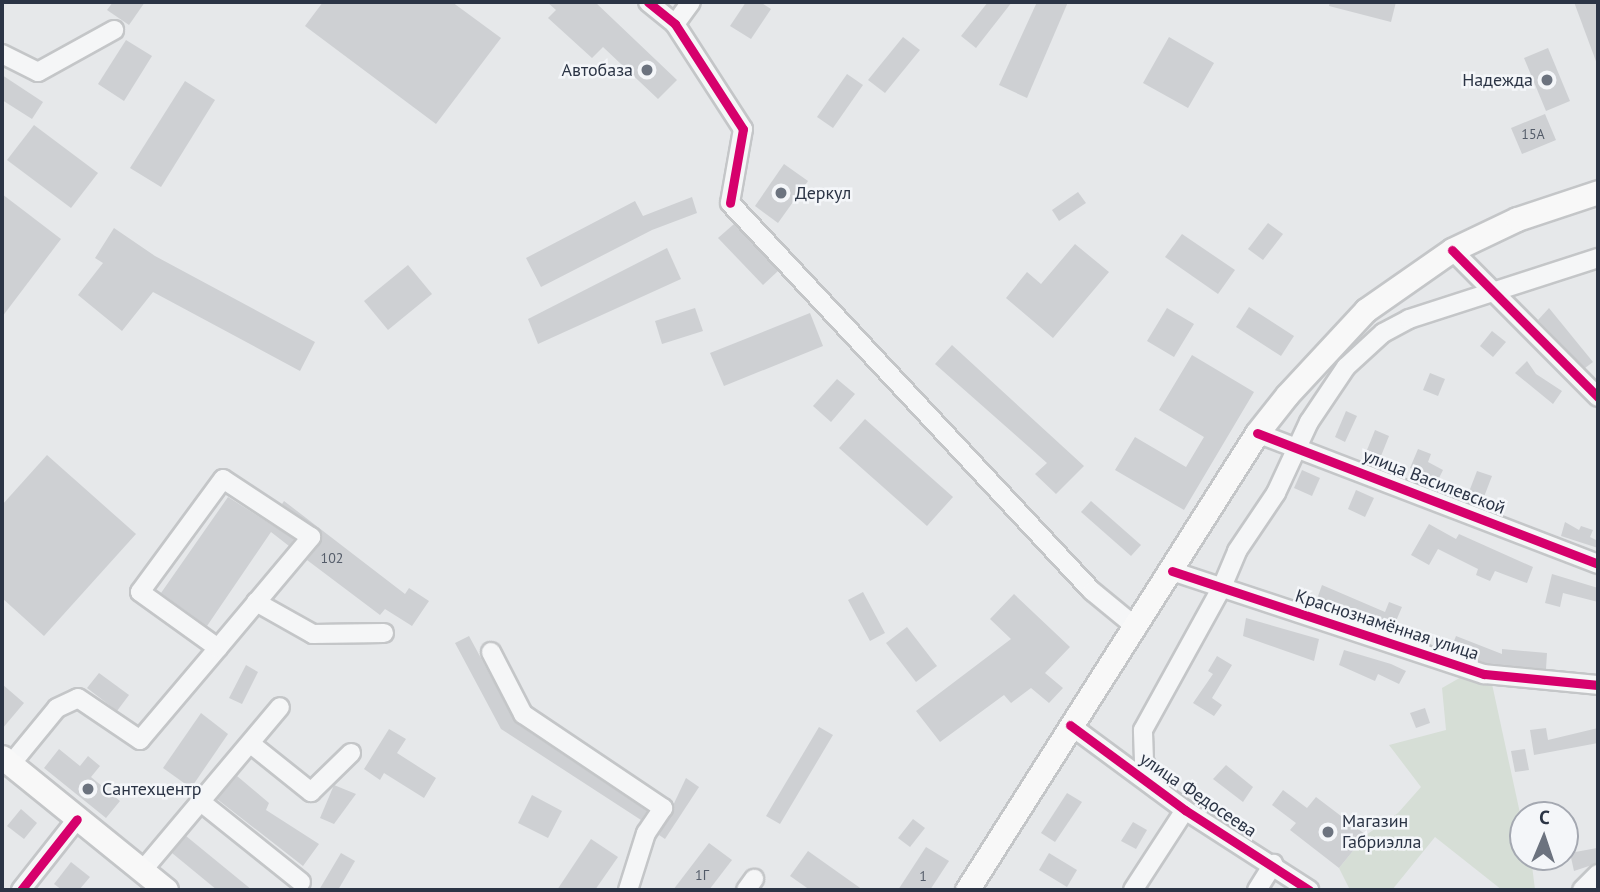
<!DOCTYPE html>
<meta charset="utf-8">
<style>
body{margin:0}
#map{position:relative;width:1600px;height:892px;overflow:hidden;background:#e6e8ea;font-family:"PT Sans",sans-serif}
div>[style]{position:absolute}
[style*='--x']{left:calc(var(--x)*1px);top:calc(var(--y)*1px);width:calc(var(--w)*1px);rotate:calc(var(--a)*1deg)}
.green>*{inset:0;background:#d6ded6}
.building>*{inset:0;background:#ced0d3}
.roads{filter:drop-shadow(2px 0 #c4c6c8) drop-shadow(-2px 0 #c4c6c8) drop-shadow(0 2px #c4c6c8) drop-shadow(0 -2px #c4c6c8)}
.minor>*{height:18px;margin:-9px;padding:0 9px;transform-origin:9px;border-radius:9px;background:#f5f6f7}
.major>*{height:23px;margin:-11.5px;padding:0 11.5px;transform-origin:11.5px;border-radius:11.5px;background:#f8f8f8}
.cycleway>*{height:9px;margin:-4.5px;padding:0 4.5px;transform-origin:4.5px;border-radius:4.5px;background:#d6006c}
.dots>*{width:19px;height:19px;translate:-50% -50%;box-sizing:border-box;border:4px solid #f4f6f9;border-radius:50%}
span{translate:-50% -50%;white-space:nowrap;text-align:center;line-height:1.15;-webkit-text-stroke:5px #f4f6f9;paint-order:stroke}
.number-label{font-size:14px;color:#545c69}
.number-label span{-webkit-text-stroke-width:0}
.poi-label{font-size:18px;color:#2b3445}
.right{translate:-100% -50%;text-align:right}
.left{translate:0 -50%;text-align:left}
.street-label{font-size:18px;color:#2b3445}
.frame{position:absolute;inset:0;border:4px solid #2b3445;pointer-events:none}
.north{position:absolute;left:1509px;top:801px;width:70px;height:70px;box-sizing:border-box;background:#f4f6f9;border:2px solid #a4a8b1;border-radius:50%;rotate:2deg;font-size:19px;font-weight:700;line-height:28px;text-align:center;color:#2b3445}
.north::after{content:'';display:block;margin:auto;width:24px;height:32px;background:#6c737f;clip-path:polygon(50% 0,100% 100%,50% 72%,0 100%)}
</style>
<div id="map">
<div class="green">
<div style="clip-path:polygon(1484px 674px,1492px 684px,1523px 827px,1523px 857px,1531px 857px,1535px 890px,1502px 890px,1435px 837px,1392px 890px,1350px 890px,1339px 868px,1366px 835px,1398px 813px,1421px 787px,1389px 745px,1446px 730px,1442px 688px,1463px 676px)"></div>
</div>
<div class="building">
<div style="clip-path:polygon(113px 2px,145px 2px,129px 25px,107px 10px)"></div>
<div style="clip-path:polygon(323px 2px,452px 2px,501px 38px,436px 124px,305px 26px)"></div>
<div style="clip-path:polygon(547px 2px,595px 2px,677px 80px,658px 99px,603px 47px,592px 58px,548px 18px,556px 10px)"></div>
<div style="clip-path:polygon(746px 2px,760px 2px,771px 9px,751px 39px,730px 26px)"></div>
<div style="clip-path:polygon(988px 2px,1012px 2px,976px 48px,961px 36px)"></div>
<div style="clip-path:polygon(1037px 2px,1068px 2px,1027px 98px,999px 85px)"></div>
<div style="clip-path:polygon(1330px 2px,1396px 2px,1391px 22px,1329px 6px)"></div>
<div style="clip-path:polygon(1574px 2px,1598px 2px,1598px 64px,1597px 64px)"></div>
<div style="clip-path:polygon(903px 37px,920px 50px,885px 93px,868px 80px)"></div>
<div style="clip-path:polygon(1169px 37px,1214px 63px,1188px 108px,1143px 83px)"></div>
<div style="clip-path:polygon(126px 40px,152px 56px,124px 101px,98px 84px)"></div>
<div style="clip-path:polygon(1548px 48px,1570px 101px,1546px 111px,1524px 58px)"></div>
<div style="clip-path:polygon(847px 74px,863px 85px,833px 128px,817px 117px)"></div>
<div style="clip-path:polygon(2px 75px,43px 102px,32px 119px,2px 100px)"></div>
<div style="clip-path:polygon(185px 81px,215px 100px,161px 187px,130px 168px)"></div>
<div style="clip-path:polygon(1545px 114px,1556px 140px,1522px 154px,1511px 128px)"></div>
<div style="clip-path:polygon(34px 125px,98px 173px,71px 208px,7px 160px)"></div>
<div style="clip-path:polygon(784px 164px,808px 181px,778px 223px,755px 206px)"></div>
<div style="clip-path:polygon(1078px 192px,1086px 203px,1059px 221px,1052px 210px)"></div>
<div style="clip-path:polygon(2px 194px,61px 239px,2px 317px)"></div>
<div style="clip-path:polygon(692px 197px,697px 213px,652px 230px,541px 287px,526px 258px,635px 201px,643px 216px)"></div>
<div style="clip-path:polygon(1268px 223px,1283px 234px,1263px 260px,1248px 249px)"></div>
<div style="clip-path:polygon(734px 224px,778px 271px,763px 285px,718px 238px)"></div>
<div style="clip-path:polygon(114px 228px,155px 256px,315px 342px,300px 371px,153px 292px,122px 331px,78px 295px,103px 263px,95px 258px)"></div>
<div style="clip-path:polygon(1182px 234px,1235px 270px,1218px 294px,1165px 257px)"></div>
<div style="clip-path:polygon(1075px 244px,1109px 272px,1053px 338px,1006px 298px,1027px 272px,1041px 284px)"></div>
<div style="clip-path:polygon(667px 248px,681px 279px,538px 344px,528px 319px)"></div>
<div style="clip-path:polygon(408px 265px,432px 294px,388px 330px,364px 301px)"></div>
<div style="clip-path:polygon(1249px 307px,1294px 336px,1281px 356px,1236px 327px)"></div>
<div style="clip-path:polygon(695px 308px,703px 331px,662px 344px,655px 321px)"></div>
<div style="clip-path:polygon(1167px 308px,1194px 324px,1174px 357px,1147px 341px)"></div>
<div style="clip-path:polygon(1549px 308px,1593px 362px,1585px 368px,1538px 320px)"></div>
<div style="clip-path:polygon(810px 313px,823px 346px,724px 386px,710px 353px)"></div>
<div style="clip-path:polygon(1492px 331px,1506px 342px,1493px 357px,1480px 346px)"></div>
<div style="clip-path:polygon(952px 345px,1084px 466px,1056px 494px,1035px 474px,1047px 463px,935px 364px)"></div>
<div style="clip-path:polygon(1192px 355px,1254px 392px,1184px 510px,1115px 470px,1135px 437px,1186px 467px,1204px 437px,1159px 410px)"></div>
<div style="clip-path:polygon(1527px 361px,1536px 374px,1562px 391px,1553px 404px,1515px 373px)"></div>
<div style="clip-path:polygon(1430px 373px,1445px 379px,1438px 396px,1423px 390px)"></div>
<div style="clip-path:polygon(837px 379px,855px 394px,831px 422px,813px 406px)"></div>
<div style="clip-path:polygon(1346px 411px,1357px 416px,1345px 442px,1335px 437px)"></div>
<div style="clip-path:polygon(865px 419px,953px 497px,927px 526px,839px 448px)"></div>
<div style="clip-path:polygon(1375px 430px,1389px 436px,1381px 456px,1367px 450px)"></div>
<div style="clip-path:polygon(1418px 449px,1431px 454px,1428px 462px,1443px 470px,1438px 480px,1410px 468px)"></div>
<div style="clip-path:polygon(47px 455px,136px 534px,44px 636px,2px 598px,2px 505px)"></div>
<div style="clip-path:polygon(1302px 470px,1320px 478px,1312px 496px,1294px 488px)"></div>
<div style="clip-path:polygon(1477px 471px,1492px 476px,1482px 502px,1467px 497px)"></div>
<div style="clip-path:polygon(1356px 490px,1374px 498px,1365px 517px,1348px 509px)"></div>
<div style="clip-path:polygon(228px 497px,294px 539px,289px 546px,271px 532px,207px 626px,161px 593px)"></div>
<div style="clip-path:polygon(284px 501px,405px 594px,409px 588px,429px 601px,412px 626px,385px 609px,380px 615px,307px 560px,320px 544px,322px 533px,282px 504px)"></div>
<div style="clip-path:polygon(1091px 501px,1141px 545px,1131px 556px,1081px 512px)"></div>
<div style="clip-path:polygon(1565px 522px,1579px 530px,1581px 526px,1593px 530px,1590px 537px,1598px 541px,1598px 548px,1561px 536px)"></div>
<div style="clip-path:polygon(1429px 524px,1456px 539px,1459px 534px,1533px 567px,1527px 583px,1495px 571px,1490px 581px,1476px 575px,1478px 569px,1438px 549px,1429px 565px,1411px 555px)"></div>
<div style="clip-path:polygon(1552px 574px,1598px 588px,1598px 602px,1563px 593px,1560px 607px,1545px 603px)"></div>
<div style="clip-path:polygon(1322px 585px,1385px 612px,1389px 602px,1402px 607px,1393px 628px,1317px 599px)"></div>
<div style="clip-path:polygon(863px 592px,885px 633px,870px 641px,848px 600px)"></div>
<div style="clip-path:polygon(1014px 594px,1070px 647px,1045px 673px,1063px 688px,1049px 703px,1031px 688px,1011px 703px,1004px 695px,940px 742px,916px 711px,1011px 639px,990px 619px)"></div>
<div style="clip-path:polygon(1246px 618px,1319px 639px,1314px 661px,1243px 636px)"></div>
<div style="clip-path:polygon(907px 627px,937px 666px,916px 682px,886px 643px)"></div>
<div style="clip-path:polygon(469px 636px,516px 723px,647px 811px,641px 820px,501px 729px,455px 643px)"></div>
<div style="clip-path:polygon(1456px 636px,1502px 654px,1502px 649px,1547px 653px,1546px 669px,1486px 663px,1450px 651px)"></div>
<div style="clip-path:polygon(1344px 650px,1391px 664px,1406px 671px,1399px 684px,1378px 674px,1375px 681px,1339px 665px)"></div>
<div style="clip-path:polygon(1217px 656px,1232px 665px,1212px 698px,1222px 705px,1214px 716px,1193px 703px,1213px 674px,1208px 671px)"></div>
<div style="clip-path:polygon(246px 665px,258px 672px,242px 704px,229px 698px)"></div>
<div style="clip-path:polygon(99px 673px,129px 695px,117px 711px,87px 688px)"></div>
<div style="clip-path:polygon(2px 684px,24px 703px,2px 729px)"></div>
<div style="clip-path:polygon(1425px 708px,1430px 723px,1416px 728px,1410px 713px)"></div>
<div style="clip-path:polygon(201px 713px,228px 734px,191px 788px,163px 768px)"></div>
<div style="clip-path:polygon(819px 727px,833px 735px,780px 824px,766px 816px)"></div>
<div style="clip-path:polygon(1546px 728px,1548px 740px,1598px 728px,1598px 743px,1534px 755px,1530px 730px)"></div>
<div style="clip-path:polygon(389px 729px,406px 739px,397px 753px,436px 778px,424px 798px,384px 773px,380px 780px,364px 769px)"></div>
<div style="clip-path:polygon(59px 749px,80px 766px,88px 756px,100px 766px,91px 777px,120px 801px,106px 818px,44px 768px)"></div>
<div style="clip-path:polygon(1525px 749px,1529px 770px,1515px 772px,1511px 751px)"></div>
<div style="clip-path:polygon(1226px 765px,1253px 787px,1243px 802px,1213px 779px)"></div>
<div style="clip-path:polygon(237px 776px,269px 803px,266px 810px,319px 844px,303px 866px,217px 799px)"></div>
<div style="clip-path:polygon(686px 778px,699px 787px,665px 839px,659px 835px)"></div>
<div style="clip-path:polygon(334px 785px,356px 794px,334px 824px,320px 818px)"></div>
<div style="clip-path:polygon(1283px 790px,1307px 808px,1316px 797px,1366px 835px,1339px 868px,1290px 830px,1296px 823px,1272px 805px)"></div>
<div style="clip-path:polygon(1067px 793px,1082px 802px,1055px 842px,1041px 833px)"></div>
<div style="clip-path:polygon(532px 795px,562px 811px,548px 838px,518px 823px)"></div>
<div style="clip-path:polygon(21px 809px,37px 823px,24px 839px,7px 826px)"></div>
<div style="clip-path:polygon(913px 819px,925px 828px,910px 847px,898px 838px)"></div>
<div style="clip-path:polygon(1133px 822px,1147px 830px,1136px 849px,1121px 841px)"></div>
<div style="clip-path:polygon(186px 836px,252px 890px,217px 890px,172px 853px)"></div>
<div style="clip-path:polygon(591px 839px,618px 857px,595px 890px,557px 890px)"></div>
<div style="clip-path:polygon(709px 843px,732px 860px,709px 890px,673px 890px)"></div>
<div style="clip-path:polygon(926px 847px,949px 861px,930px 890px,898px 890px)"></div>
<div style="clip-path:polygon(1597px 848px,1598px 863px,1574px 871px,1570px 853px)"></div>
<div style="clip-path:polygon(808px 851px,863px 890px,810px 890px,790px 876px)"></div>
<div style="clip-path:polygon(341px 853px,355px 861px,338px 890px,319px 890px)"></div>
<div style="clip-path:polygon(1049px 853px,1077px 870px,1067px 887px,1039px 870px)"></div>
<div style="clip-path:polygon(71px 862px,90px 877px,79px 890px,62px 890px,54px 884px)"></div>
</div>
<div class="roads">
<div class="minor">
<div style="--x:648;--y:2;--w:35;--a:39"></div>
<div style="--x:675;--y:24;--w:125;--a:57.1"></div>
<div style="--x:743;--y:129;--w:75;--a:100"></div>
<div style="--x:730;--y:203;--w:531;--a:46.99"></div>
<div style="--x:1092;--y:591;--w:58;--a:39.4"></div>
<div style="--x:675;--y:24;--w:27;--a:-54"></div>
<div style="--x:2;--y:54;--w:40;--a:26.6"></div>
<div style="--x:38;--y:72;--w:87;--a:-28.9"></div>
<div style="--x:1452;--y:250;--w:207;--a:45.2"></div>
<div style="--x:1257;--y:433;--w:365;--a:21"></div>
<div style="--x:1172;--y:571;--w:329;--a:18.3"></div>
<div style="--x:1484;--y:674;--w:115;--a:5.5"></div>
<div style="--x:256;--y:602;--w:65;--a:29.3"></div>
<div style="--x:313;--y:634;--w:71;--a:-0.8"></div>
<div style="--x:491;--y:652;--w:70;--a:62.7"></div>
<div style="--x:523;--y:714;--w:169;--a:33.9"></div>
<div style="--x:663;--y:808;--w:30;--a:124"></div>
<div style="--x:646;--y:833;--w:60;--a:107.5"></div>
<div style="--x:1070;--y:725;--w:143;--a:36.5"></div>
<div style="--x:1185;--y:810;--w:148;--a:32.8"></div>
<div style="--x:251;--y:744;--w:77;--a:38.7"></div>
<div style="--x:311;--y:792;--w:56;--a:-44.3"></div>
<div style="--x:11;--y:764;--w:72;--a:-50.6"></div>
<div style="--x:57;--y:708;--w:23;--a:-25"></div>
<div style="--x:78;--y:698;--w:75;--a:34.1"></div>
<div style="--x:140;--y:740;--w:121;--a:-49.7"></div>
<div style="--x:218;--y:648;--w:145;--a:-50"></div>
<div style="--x:311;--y:537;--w:105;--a:-146.6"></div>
<div style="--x:223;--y:479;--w:140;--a:126.3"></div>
<div style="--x:140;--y:592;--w:96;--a:35.7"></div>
<div style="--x:1157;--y:789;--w:31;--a:-115"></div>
<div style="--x:1144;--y:761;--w:31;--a:-92"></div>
<div style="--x:1143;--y:730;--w:163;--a:-61.1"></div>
<div style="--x:1222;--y:587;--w:39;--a:-67"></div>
<div style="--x:1237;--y:551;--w:70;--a:-56.1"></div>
<div style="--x:1276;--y:493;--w:78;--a:-65.1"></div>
<div style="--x:1309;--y:422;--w:66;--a:-56.1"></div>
<div style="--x:1346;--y:367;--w:50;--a:-42.6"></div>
<div style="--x:1383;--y:333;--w:30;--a:-28"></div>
<div style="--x:1409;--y:319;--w:199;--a:-17.9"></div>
<div style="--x:201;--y:802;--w:128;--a:38.7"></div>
<div style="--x:142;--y:871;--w:214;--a:-49.9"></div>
<div style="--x:21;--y:890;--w:90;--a:-51.7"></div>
<div style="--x:746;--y:890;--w:14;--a:-54"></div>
<div style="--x:1133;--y:890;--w:95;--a:-57"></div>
<div style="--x:1257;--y:890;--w:31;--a:-58"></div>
<div style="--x:1582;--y:890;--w:23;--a:-45"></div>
</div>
<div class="major">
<div style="--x:2;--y:757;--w:211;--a:39"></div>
<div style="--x:967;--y:890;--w:541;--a:-57.6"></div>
<div style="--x:1257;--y:433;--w:48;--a:-51.7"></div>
<div style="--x:1287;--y:395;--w:116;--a:-47.1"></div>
<div style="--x:1366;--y:310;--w:105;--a:-34.9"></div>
<div style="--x:1452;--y:250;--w:72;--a:-25.5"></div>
<div style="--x:1517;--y:219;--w:85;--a:-18.4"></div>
</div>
</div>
<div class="cycleway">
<div style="--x:648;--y:2;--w:35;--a:39"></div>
<div style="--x:675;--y:24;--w:125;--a:57.1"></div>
<div style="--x:743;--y:129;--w:75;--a:100"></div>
<div style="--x:1452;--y:250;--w:207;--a:45.2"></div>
<div style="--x:1257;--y:433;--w:365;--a:21"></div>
<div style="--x:1172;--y:571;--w:329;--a:18.3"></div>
<div style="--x:1484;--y:674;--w:115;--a:5.5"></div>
<div style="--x:1070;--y:725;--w:143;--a:36.5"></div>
<div style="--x:1185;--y:810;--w:148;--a:32.8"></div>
<div style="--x:21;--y:890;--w:90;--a:-51.7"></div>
</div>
<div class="dots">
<div style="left:647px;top:70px;background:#6c737f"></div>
<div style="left:1547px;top:80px;background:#6c737f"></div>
<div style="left:781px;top:193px;background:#6c737f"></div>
<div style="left:88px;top:789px;background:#6c737f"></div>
<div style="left:1328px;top:832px;background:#6c737f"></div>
</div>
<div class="number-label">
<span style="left:1533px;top:134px">15А</span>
<span style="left:332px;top:558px">102</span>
<span style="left:702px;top:875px">1Г</span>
<span style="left:923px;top:876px">1</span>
</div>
<div class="poi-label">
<span class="right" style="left:633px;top:70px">Автобаза</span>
<span class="right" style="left:1533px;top:80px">Надежда</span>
<span class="left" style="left:795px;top:193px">Деркул</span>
<span class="left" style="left:102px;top:789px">Сантехцентр</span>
<span class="left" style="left:1342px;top:832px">Магазин<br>Габриэлла</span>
</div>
<div class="street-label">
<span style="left:1434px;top:482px;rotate:21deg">улица Василевской</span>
<span style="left:1387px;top:625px;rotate:18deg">Краснознамённая улица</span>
<span style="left:1198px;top:795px;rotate:34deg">улица Федосеева</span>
</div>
<div class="frame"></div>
<div class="north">С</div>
</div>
